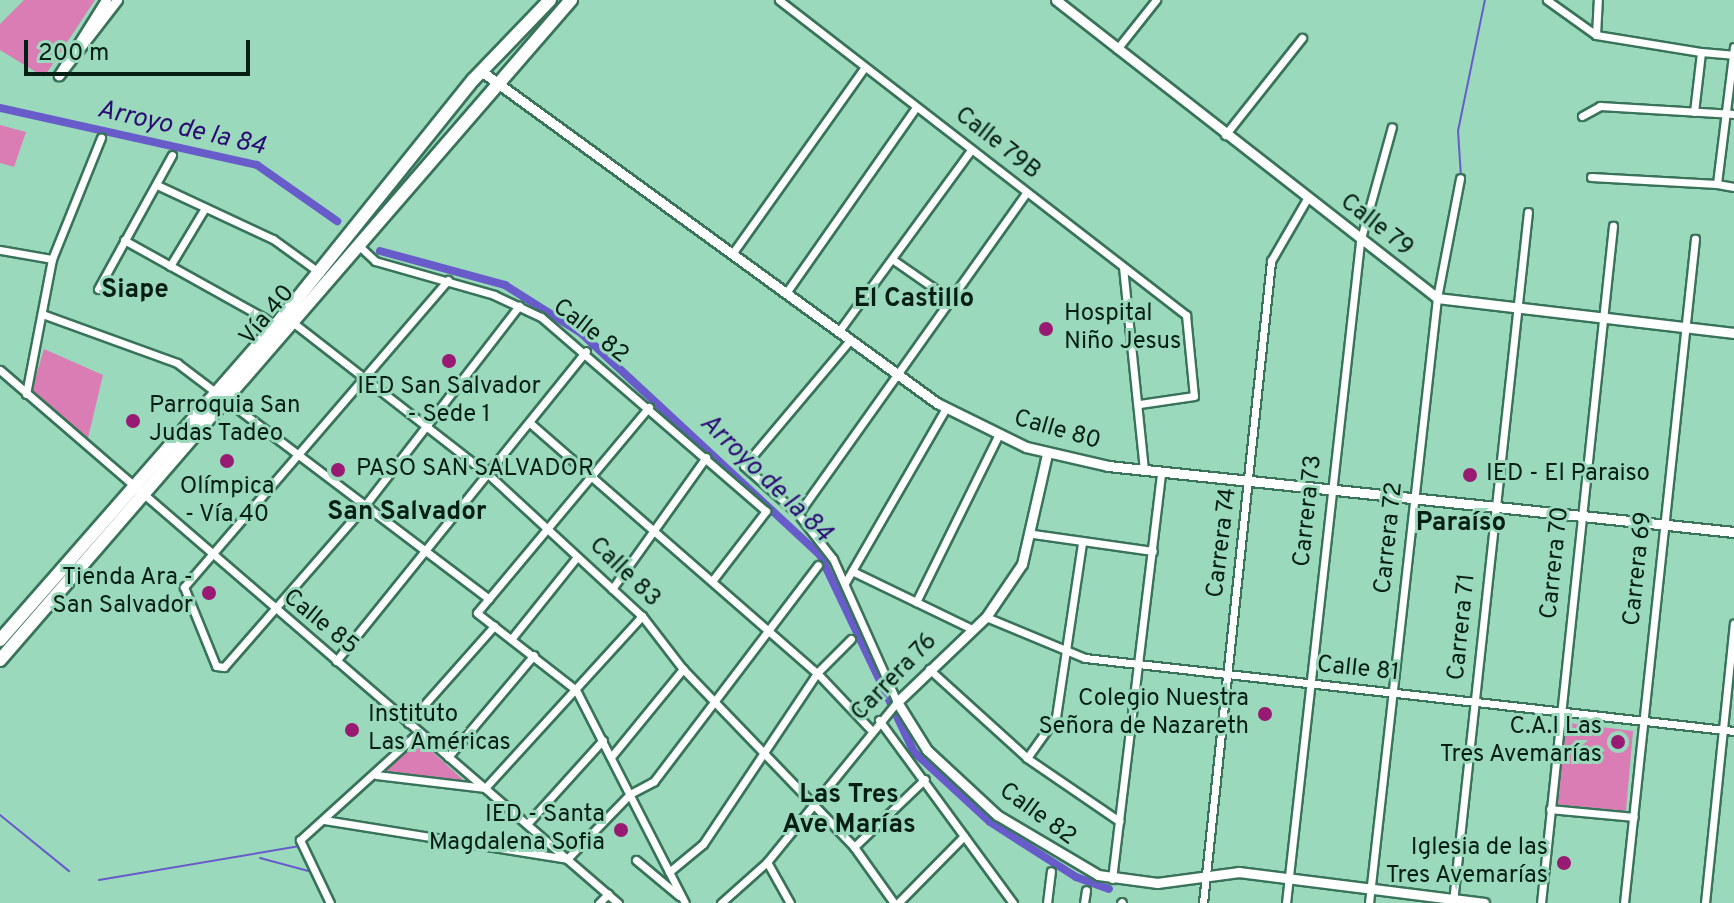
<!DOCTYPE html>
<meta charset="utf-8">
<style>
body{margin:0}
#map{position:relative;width:1734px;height:903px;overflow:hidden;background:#9bd9bc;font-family:Overpass,sans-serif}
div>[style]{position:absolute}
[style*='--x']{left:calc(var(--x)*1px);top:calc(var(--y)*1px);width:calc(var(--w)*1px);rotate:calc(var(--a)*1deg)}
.green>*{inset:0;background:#d97db4}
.stream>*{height:2px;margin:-1px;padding:0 1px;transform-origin:1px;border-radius:1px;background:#675cca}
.canal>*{height:8px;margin:-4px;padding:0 4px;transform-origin:4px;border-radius:4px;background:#675cca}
.roads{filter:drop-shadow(2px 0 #38735a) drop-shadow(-2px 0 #38735a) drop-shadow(0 2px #38735a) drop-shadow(0 -2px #38735a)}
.street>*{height:7px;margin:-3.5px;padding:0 3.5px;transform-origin:3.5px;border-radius:3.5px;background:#fff}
.secondary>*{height:9px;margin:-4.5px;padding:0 4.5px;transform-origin:4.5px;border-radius:4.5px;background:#fff}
.highway>*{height:12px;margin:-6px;padding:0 6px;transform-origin:6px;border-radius:6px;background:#fff}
.dots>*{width:22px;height:22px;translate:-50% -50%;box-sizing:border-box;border:4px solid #9bd9bc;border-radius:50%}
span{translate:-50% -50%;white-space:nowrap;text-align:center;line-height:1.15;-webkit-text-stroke:6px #9bd9bc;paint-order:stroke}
.street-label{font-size:24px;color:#061f15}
.poi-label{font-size:24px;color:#061f15}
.left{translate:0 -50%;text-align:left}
.right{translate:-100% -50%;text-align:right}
.water-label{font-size:26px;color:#2a0c73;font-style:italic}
.neighbourhood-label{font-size:26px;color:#061f15;font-weight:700}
.scale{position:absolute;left:24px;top:40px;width:226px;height:36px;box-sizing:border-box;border:4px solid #061f15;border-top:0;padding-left:10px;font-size:24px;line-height:28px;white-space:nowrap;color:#061f15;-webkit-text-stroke:6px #9bd9bc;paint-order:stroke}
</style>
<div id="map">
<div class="green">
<div style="clip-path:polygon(24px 0,95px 0,44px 77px,0 50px,0 24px)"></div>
<div style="clip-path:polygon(0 125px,26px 132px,14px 167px,0 163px)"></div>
<div style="clip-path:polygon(44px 349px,103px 375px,88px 438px,31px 393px)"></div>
<div style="clip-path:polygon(1561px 722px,1633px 731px,1626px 811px,1553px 804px)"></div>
<div style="clip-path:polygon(418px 739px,470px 786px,382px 773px)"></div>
</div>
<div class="stream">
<div style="--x:1461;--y:177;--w:46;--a:-93.7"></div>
<div style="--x:1458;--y:131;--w:134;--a:-78.4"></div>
<div style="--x:0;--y:815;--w:89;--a:39.1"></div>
<div style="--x:260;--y:858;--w:54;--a:15.1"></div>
<div style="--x:99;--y:880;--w:205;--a:-9.6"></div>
</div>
<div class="canal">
<div style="--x:0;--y:108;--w:263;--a:12.5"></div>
<div style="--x:257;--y:165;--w:98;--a:35"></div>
<div style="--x:380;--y:251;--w:130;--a:15.2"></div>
<div style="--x:505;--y:285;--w:90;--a:32.3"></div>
<div style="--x:581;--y:333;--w:326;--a:42.9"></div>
<div style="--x:820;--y:555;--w:218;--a:64.5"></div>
<div style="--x:914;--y:752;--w:103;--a:42.6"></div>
<div style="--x:990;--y:822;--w:102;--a:32.6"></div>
<div style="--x:1076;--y:877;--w:35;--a:20"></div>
</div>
<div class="roads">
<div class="street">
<div style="--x:779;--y:0;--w:515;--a:37.74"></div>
<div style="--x:1186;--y:315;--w:81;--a:84.4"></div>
<div style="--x:1194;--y:396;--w:55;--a:171.6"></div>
<div style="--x:1547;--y:0;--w:60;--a:35.5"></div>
<div style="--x:1596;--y:35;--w:35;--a:-87"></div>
<div style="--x:1596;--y:35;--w:106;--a:9.2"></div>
<div style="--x:1734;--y:47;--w:138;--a:97.1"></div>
<div style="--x:1717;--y:184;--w:17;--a:10"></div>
<div style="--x:1117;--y:49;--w:63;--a:-51.5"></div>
<div style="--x:1694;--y:112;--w:60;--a:-83.3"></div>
<div style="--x:1701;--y:52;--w:32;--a:5"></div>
<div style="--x:1582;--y:116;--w:21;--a:-29"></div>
<div style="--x:1600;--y:106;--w:134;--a:3.4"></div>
<div style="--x:1225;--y:135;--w:124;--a:-51.6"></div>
<div style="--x:1591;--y:177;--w:126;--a:3.2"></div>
<div style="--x:157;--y:185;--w:128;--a:25"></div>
<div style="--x:273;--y:239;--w:58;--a:35.9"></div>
<div style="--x:124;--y:240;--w:175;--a:29.1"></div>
<div style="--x:357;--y:244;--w:25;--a:43"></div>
<div style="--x:375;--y:261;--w:124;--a:15.9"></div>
<div style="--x:494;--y:295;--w:52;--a:25.1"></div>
<div style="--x:541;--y:317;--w:297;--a:40.8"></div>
<div style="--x:766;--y:511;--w:88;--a:127.6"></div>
<div style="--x:0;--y:250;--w:53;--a:9.8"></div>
<div style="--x:732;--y:254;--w:229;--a:-54.6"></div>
<div style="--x:892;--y:259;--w:72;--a:34.8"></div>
<div style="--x:170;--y:266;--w:68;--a:-58.9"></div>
<div style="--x:1123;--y:267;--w:204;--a:84.1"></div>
<div style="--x:448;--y:280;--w:405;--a:130.7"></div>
<div style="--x:184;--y:587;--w:85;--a:67.9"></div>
<div style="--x:216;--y:666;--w:8;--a:7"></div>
<div style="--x:224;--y:667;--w:210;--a:-48.9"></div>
<div style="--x:362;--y:509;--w:257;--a:-52.3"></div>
<div style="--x:98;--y:289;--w:153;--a:-61.1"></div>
<div style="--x:786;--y:293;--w:227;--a:-55"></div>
<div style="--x:42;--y:314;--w:144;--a:19.9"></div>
<div style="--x:177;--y:363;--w:391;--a:37.1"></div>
<div style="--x:291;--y:321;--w:251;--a:37.9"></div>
<div style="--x:489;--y:475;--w:208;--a:42.7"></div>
<div style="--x:642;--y:616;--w:67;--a:52.3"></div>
<div style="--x:683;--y:669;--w:247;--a:46.1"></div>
<div style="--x:854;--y:847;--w:69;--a:54.5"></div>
<div style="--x:839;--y:331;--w:224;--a:-53.9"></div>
<div style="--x:0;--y:370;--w:816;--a:40.78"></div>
<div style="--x:26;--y:394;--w:137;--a:-79.1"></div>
<div style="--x:52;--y:259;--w:131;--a:-68"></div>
<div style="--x:649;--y:407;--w:268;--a:129.9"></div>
<div style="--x:477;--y:613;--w:125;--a:37.9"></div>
<div style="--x:576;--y:690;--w:239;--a:62.9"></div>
<div style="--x:530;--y:423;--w:381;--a:41.1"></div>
<div style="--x:817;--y:673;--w:79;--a:46.5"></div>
<div style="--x:798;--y:514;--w:394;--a:-54.6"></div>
<div style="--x:1033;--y:534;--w:121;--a:8.1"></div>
<div style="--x:852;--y:571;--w:133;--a:25.8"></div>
<div style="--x:845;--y:583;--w:202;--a:-60"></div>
<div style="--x:612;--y:589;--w:162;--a:-54.5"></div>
<div style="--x:916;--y:602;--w:185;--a:-63.7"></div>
<div style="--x:986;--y:617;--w:107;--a:22.5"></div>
<div style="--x:1085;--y:658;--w:653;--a:6.42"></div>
<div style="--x:512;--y:638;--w:104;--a:-51.3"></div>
<div style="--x:336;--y:661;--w:398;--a:-51.1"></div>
<div style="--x:929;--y:669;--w:132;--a:42.2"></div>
<div style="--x:1027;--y:758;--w:112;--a:34.4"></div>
<div style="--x:879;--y:720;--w:227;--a:53.8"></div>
<div style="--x:408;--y:723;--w:130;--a:-48.4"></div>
<div style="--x:448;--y:757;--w:133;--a:-49.9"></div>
<div style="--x:611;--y:757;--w:114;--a:-50.7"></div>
<div style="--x:1027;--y:758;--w:50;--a:-54.7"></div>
<div style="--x:1056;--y:717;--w:177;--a:-81.5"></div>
<div style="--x:376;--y:775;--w:110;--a:6.8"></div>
<div style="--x:485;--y:788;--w:233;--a:-47.6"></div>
<div style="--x:1550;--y:809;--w:84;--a:5.4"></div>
<div style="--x:324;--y:820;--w:246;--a:9.1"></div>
<div style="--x:567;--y:859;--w:91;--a:-45.9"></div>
<div style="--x:630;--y:794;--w:27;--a:-28"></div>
<div style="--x:654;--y:781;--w:271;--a:-52.8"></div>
<div style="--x:527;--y:824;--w:113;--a:-47.9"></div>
<div style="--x:854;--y:847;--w:98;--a:-43.8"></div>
<div style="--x:636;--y:860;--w:56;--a:39.9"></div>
<div style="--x:767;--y:862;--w:47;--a:60.7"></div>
<div style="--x:669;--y:872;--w:44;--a:-39.5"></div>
<div style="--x:703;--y:844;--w:206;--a:-56.3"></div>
<div style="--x:817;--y:673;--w:48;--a:-45"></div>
<div style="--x:1112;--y:879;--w:410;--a:-83.1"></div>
<div style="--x:1453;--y:902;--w:694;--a:-83.8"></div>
<div style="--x:330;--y:903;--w:70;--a:-115.5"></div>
<div style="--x:300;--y:840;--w:161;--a:-42.2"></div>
<div style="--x:599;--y:903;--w:13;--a:-45"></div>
<div style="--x:721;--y:903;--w:62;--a:-41.7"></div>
<div style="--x:767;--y:862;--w:206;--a:-50.9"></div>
<div style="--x:897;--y:702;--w:157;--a:-114.1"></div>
<div style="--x:833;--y:559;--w:57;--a:-127.9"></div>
<div style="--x:798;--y:514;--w:72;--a:-138.4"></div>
<div style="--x:744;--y:466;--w:165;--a:-49.9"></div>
<div style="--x:898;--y:903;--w:94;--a:-45.4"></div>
<div style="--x:1047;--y:903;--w:32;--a:-83"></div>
<div style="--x:1084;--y:903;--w:13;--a:-81"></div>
<div style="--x:1121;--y:903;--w:1;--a:-45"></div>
<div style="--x:1203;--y:903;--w:646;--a:-83.95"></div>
<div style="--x:1271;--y:261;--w:74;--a:-60"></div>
<div style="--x:1286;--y:903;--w:665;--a:-83.61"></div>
<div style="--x:1360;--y:242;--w:119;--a:-74.5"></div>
<div style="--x:1369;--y:903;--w:609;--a:-83.59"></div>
<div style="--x:1437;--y:298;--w:122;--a:-79.1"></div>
<div style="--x:1541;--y:903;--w:681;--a:-83.93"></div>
<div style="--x:1624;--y:903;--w:668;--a:-83.9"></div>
<div style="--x:1705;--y:903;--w:281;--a:-84.1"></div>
</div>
<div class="secondary">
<div style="--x:106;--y:0;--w:89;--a:122.1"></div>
<div style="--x:59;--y:75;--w:95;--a:-52.3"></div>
<div style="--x:1056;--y:0;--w:484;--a:38"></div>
<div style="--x:1437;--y:298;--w:299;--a:6.7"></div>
<div style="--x:481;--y:71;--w:564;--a:36.06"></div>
<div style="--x:937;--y:403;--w:99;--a:26.3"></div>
<div style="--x:1026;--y:447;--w:84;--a:13"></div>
<div style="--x:1108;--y:466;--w:629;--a:6.02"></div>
<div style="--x:1047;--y:454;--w:113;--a:102.8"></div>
<div style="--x:1022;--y:564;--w:64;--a:124.2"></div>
<div style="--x:986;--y:617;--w:123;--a:136.3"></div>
<div style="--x:897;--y:702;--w:57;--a:58"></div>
<div style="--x:927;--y:750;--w:96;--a:42.9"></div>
<div style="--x:997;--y:815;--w:117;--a:30.7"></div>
<div style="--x:1098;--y:875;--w:60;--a:7.7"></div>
<div style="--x:1157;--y:883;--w:83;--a:-7.6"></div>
<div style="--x:1239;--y:872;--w:247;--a:7.2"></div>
</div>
<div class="highway">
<div style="--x:0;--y:640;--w:419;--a:-48.8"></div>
<div style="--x:276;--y:325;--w:314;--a:-51.2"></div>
<div style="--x:473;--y:80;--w:111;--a:-46.1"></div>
<div style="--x:0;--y:660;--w:873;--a:-49.14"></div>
</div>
</div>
<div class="dots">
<div style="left:1046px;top:329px;background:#981a72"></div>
<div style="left:449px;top:361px;background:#981a72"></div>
<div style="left:133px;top:421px;background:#981a72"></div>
<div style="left:227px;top:461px;background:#981a72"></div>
<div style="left:338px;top:470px;background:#981a72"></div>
<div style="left:1470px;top:475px;background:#981a72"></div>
<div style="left:209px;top:593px;background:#981a72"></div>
<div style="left:1265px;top:714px;background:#981a72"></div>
<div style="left:352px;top:730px;background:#981a72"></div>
<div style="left:1618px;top:742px;background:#981a72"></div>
<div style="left:621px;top:830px;background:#981a72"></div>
<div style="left:1564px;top:863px;background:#981a72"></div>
</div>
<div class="street-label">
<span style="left:997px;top:144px;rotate:38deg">Calle 79B</span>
<span style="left:1376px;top:226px;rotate:38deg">Calle 79</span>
<span style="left:268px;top:316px;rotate:-50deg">Vía 40</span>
<span style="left:590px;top:332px;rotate:38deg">Calle 82</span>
<span style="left:1057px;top:431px;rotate:16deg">Calle 80</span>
<span style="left:1309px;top:511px;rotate:-84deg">Carrera 73</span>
<span style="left:1390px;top:538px;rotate:-84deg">Carrera 72</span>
<span style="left:1223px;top:543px;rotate:-83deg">Carrera 74</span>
<span style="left:1556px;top:563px;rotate:-84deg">Carrera 70</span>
<span style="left:1639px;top:569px;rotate:-84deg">Carrera 69</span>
<span style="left:624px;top:573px;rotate:44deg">Calle 83</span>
<span style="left:320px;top:623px;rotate:39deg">Calle 85</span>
<span style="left:1463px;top:627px;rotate:-84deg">Carrera 71</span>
<span style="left:1358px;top:670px;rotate:6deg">Calle 81</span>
<span style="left:895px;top:678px;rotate:-46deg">Carrera 76</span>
<span style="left:1037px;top:815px;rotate:36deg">Calle 82</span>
</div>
<div class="poi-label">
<span class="left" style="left:1064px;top:329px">Hospital<br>Niño Jesus</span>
<span style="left:449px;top:402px">IED San Salvador<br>- Sede 1</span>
<span class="left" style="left:149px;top:421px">Parroquia San<br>Judas Tadeo</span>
<span class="left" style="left:356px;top:470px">PASO SAN SALVADOR</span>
<span class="left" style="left:1486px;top:475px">IED - El Paraiso</span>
<span style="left:227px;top:502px">Olímpica<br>- Vía 40</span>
<span class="right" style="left:193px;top:593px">Tienda Ara -<br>San Salvador</span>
<span class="right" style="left:1249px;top:714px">Colegio Nuestra<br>Señora de Nazareth</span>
<span class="left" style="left:368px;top:730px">Instituto<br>Las Américas</span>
<span class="right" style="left:1602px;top:742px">C.A.I Las<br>Tres Avemarías</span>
<span class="right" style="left:605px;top:830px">IED - Santa<br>Magdalena Sofia</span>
<span class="right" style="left:1548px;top:863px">Iglesia de las<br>Tres Avemarías</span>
</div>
<div class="water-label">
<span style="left:181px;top:129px;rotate:13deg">Arroyo de la 84</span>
<span style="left:765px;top:479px;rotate:44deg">Arroyo de la 84</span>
</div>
<div class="neighbourhood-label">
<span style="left:135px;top:291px">Siape</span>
<span style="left:914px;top:300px">El Castillo</span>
<span style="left:407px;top:513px">San Salvador</span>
<span style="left:1461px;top:524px">Paraíso</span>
<span style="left:849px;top:811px">Las Tres<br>Ave Marías</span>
</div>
<div class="scale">200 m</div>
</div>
